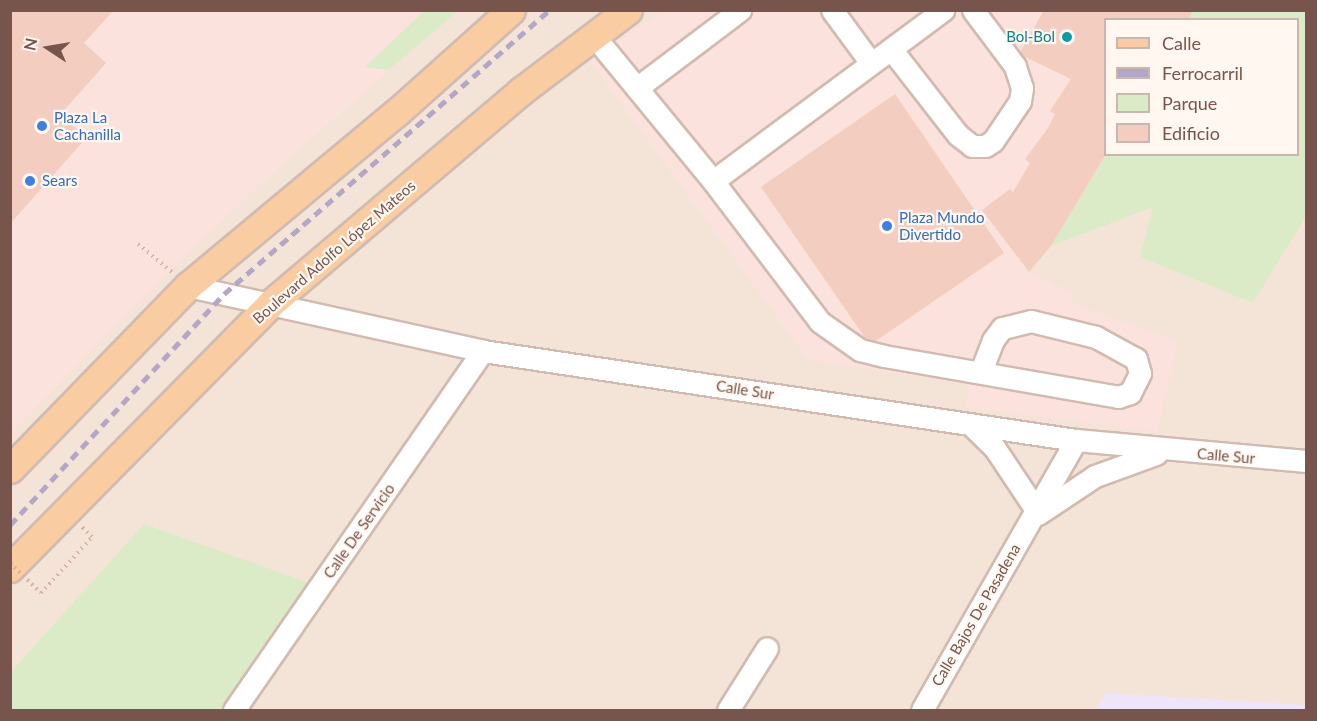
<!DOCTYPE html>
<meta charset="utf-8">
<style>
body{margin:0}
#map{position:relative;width:1317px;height:721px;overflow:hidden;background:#fcf2e9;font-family:Lato,sans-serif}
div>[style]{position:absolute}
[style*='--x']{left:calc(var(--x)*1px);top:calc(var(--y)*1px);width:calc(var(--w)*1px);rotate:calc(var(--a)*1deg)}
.residential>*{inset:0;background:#f4e3d7}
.commercial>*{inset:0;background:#fce2dd}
.education>*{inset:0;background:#efe5f9}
.green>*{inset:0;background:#dbebc7}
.building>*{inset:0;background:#f2cdc0}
.path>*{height:4px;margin-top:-2px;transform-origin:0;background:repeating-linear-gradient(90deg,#d7b0a3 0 1.5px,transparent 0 6px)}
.roads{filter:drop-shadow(2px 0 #d1bbb1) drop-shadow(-2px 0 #d1bbb1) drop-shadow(0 2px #d1bbb1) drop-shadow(0 -2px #d1bbb1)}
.minor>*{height:21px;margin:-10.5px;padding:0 10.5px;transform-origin:10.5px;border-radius:10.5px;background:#fff}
.major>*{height:27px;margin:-13.5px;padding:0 13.5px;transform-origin:13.5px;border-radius:13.5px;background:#facca2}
.rail>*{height:4.5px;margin-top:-2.25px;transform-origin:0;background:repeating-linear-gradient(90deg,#b3a6c7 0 9px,transparent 0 15px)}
.path-bridge>*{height:4px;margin-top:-2px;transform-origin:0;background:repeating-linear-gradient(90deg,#d7b0a3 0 1.5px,transparent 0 6px)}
.dots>*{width:16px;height:16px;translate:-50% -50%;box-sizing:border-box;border:3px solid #fff7f0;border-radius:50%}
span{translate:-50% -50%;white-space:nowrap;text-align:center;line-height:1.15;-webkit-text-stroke:4.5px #fff7f0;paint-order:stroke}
.culture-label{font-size:15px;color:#0d838f}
.right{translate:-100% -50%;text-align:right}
.shop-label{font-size:15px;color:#366cbe}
.left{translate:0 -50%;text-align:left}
.street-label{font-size:15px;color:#77554c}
.frame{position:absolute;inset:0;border:12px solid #77554c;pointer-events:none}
.legend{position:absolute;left:1104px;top:18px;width:195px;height:138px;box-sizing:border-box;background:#fff7f0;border:2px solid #c9b6ae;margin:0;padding:8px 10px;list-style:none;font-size:18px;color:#77554c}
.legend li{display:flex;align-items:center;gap:12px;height:30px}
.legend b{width:30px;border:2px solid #c9b6ae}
.north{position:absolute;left:18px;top:18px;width:60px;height:60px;-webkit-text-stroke:4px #fff7f0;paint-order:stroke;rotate:282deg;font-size:16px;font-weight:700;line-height:24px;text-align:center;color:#77554c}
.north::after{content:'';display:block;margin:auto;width:21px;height:27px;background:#77554c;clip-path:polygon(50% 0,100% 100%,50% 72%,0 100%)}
</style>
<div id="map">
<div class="residential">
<div style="clip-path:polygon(evenodd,11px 11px,1306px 11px,1306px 710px,11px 710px,11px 11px,1106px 20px,1298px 20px,1298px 154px,1106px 154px,1106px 20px)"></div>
</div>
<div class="commercial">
<div style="clip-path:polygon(11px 11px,458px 11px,285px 161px,161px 279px,11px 433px)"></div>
<div style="clip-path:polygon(663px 11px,1193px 11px,1188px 19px,1106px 20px,1106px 155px,1051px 246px,1029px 272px,1074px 293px,1072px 303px,1178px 341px,1157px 432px,966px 407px,968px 384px,808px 360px,590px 61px)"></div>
</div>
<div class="education">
<div style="clip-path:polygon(1106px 693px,1306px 705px,1306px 710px,1095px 710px)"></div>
</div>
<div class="green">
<div style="clip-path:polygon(425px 10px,458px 11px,389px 70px,365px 67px)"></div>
<div style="clip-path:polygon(1193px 11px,1306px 11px,1306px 216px,1253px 303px,1140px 257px,1153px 207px,1051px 246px,1106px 155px,1298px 154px,1298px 20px,1188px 19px)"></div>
<div style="clip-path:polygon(144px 524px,312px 584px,226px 710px,11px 710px,11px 672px)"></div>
</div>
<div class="building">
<div style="clip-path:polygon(10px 10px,114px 10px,84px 43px,106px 63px,60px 115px,87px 137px,10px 224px)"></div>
<div style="clip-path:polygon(1044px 10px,1193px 10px,1188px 20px,1106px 20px,1106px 154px,1051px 246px,1029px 272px,982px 210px,1010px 189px,1013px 192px,1030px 163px,1025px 159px,1048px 128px,1055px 114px,1050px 111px,1071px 79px,1019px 54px)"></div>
<div style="clip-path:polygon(895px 94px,1004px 253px,870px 345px,761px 187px)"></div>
</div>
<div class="path">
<div style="--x:138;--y:244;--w:44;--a:39.5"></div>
<div style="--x:41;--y:593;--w:76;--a:-47.7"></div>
<div style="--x:92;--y:537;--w:14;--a:-135"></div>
</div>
<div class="roads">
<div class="minor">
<div style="--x:832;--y:10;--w:66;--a:53.7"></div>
<div style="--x:594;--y:36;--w:188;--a:50.6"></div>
<div style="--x:713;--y:181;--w:287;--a:-36.6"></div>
<div style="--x:891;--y:49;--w:109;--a:52.1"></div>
<div style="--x:958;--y:135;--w:18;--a:38"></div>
<div style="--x:972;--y:146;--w:13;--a:0"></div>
<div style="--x:985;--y:146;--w:9;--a:-32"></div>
<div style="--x:993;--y:141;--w:48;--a:-56"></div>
<div style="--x:1020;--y:101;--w:13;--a:-81"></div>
<div style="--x:1022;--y:88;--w:23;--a:-108"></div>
<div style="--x:1015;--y:66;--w:70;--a:-126.9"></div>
<div style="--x:638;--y:87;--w:128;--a:-37"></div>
<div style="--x:713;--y:181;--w:177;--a:52.8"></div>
<div style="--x:820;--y:322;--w:49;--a:35"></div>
<div style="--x:860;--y:350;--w:25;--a:14"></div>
<div style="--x:884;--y:356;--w:238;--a:9.9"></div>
<div style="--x:1118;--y:397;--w:13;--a:-18"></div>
<div style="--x:1130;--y:393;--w:22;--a:-63"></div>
<div style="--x:1140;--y:373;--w:15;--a:-106"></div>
<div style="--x:1136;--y:359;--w:46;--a:-151.2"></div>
<div style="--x:1096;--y:337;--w:67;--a:-166.2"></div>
<div style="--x:1031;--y:321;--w:30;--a:166"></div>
<div style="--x:1002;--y:328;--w:15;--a:127"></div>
<div style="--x:993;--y:340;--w:34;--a:111"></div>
<div style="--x:188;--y:286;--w:302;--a:12.4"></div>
<div style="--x:483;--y:351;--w:600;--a:8.54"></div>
<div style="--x:1076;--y:440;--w:231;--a:5.2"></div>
<div style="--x:970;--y:424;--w:33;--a:44"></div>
<div style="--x:994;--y:447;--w:76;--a:56.3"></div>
<div style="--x:1038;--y:514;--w:69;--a:-33.7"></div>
<div style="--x:1095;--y:476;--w:65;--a:-19.8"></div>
<div style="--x:234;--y:710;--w:437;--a:-55.3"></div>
<div style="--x:728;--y:710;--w:73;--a:-57.8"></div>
<div style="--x:922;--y:710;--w:311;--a:-60.3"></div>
</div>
<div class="major">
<div style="--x:10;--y:469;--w:255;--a:-45.8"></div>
<div style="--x:188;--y:286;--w:271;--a:-39.8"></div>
<div style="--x:396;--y:113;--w:154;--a:-41.8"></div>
<div style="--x:10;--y:568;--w:371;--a:-45.4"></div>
<div style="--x:270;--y:304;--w:329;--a:-40.3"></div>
<div style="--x:521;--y:91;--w:134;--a:-37.1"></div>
</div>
</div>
<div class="rail">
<div style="--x:10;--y:525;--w:315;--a:-47.2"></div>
<div style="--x:224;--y:294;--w:432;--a:-41.1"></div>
</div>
<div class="path-bridge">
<div style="--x:10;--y:563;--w:43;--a:44.1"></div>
</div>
<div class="dots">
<div style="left:1067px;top:37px;background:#0f9aa8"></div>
<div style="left:42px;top:126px;background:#3f7fe0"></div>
<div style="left:30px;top:181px;background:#3f7fe0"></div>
<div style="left:887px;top:226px;background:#3f7fe0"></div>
</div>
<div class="culture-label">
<span class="right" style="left:1055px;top:37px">Bol-Bol</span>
</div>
<div class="shop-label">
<span class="left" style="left:54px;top:126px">Plaza La<br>Cachanilla</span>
<span class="left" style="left:42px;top:181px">Sears</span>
<span class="left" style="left:899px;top:226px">Plaza Mundo<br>Divertido</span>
</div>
<div class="street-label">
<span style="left:334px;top:252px;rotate:-41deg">Boulevard Adolfo López Mateos</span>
<span style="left:745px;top:390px;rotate:9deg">Calle Sur</span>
<span style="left:1226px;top:456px;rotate:5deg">Calle Sur</span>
<span style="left:359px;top:531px;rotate:-55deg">Calle De Servicio</span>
<span style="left:976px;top:615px;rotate:-60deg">Calle Bajos De Pasadena</span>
</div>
<div class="frame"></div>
<ul class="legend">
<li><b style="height:8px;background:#facca2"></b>Calle</li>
<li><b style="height:8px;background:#b3a6c7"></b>Ferrocarril</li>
<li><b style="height:16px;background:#dbebc7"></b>Parque</li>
<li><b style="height:16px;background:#f2cdc0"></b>Edificio</li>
</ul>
<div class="north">N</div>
</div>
